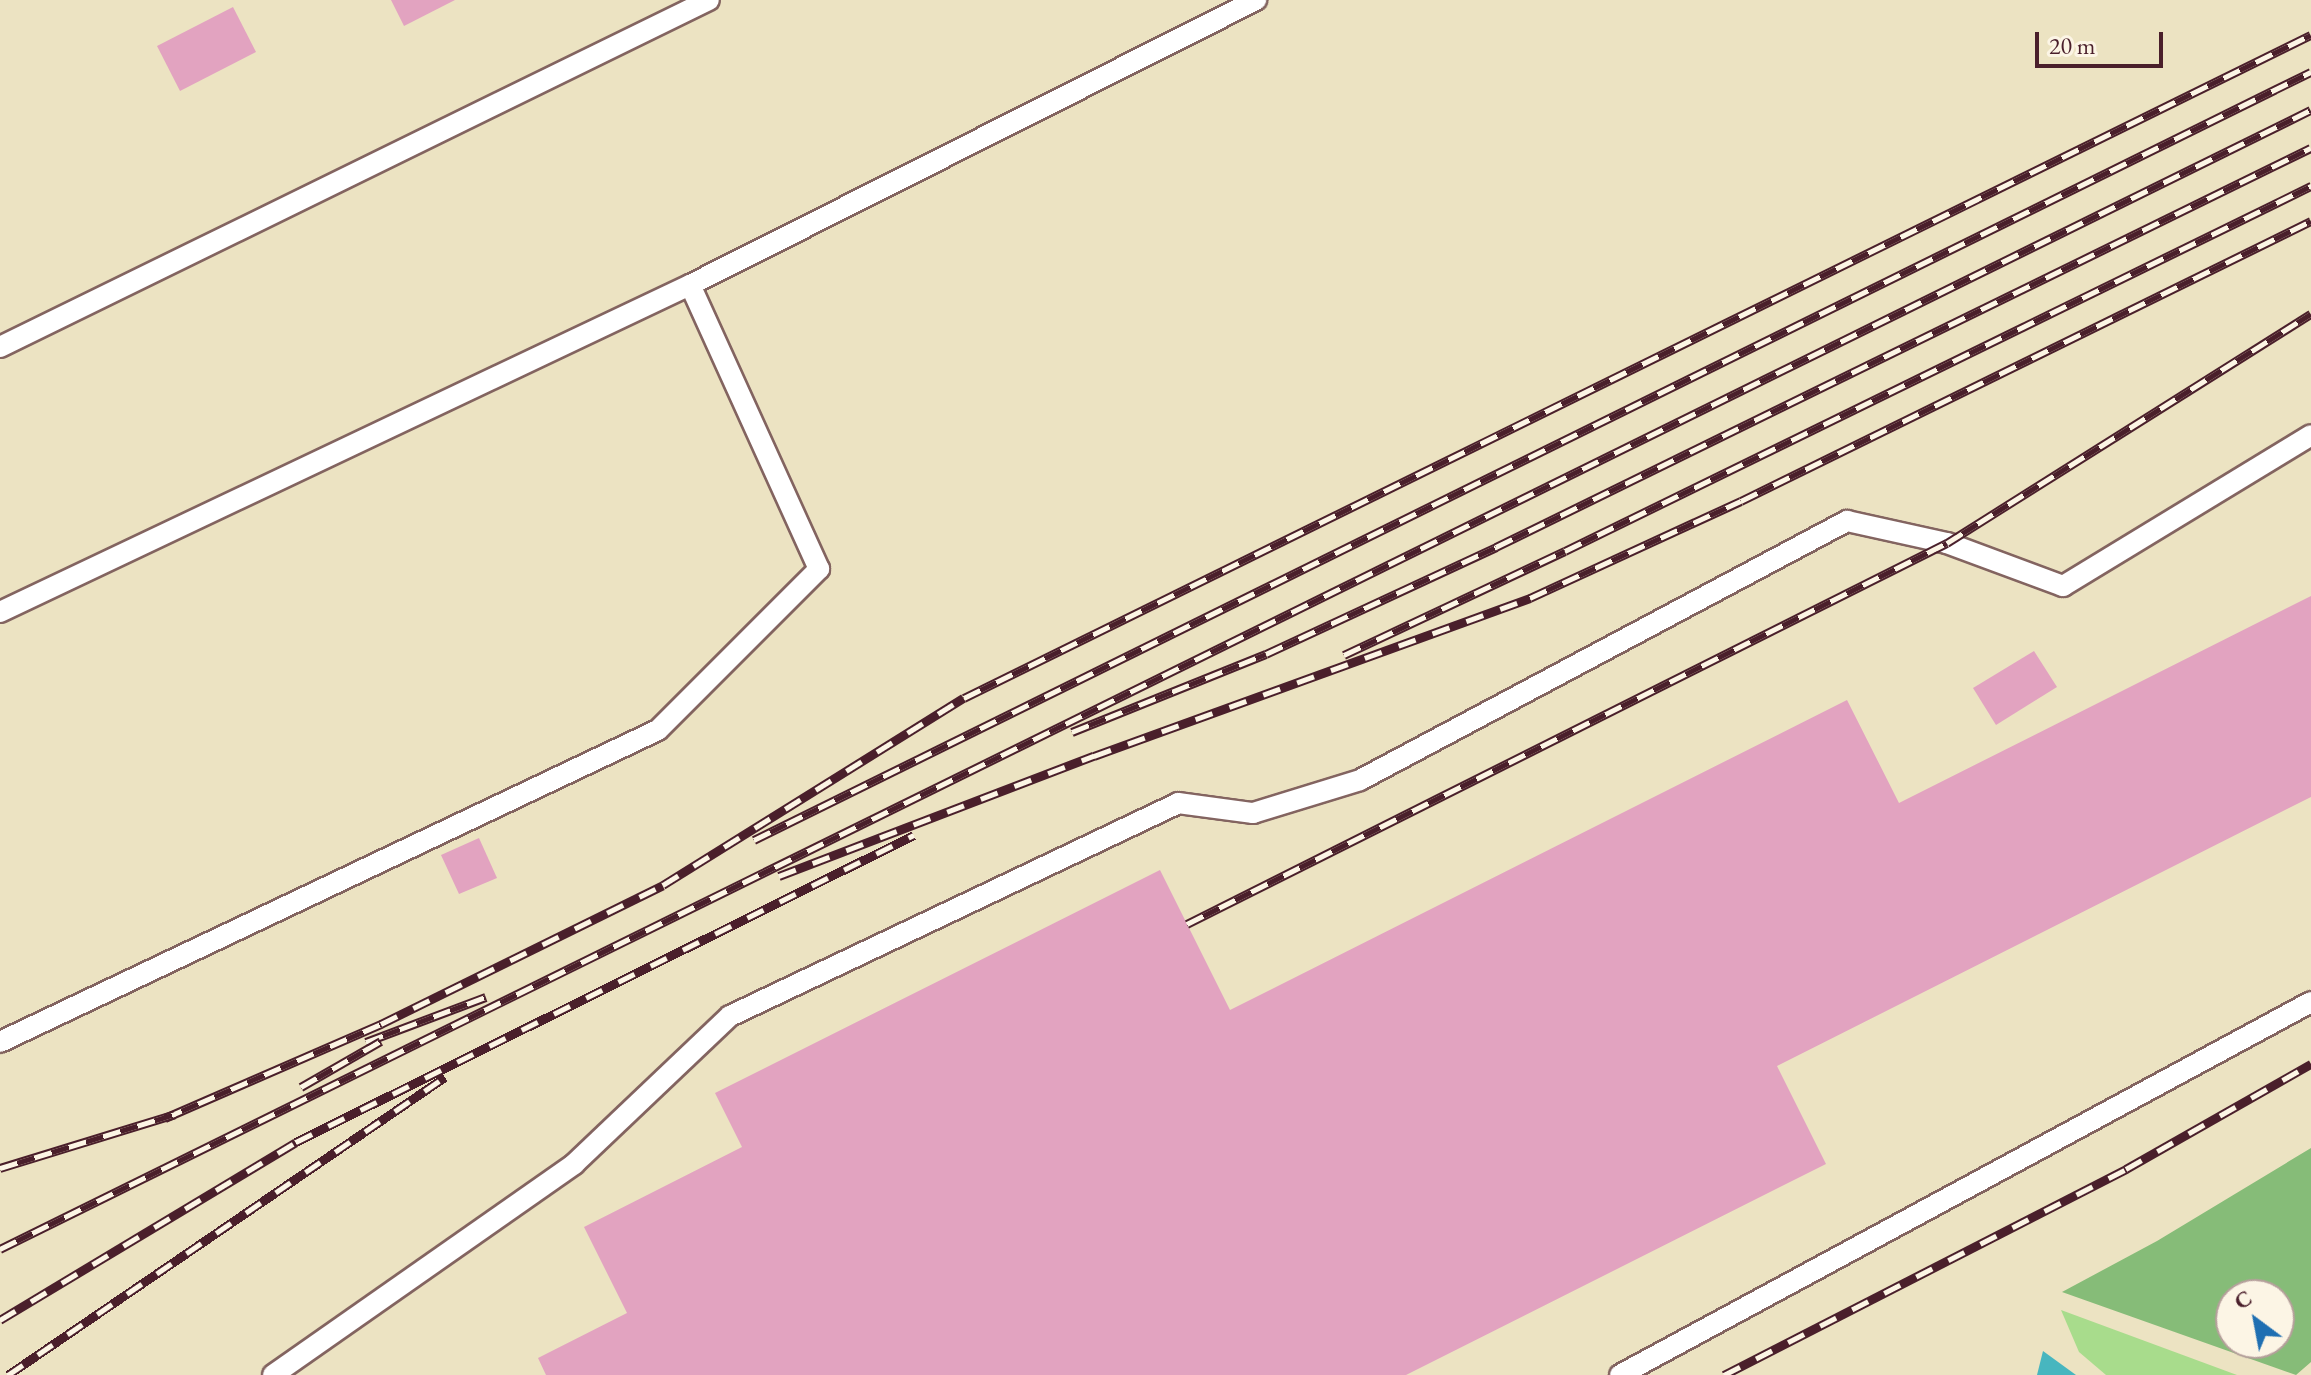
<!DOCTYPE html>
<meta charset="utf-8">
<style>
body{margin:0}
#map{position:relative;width:2311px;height:1375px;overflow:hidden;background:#ece3c2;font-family:"EB Garamond",serif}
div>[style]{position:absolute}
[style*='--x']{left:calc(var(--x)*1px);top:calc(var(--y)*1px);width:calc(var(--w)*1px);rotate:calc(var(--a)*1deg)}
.green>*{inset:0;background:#a8dc8c}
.forest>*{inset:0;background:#86bc78}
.water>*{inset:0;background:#47b6bf}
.building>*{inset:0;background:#e2a3c0}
.roads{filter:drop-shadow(2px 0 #836460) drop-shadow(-2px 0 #836460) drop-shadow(0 2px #836460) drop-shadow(0 -2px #836460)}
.service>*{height:20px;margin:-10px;padding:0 10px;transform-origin:10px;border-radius:10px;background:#fff}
.rail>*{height:9px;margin-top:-4.5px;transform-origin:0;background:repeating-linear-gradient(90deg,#fcf5e5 0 18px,#4a1f2b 0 36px);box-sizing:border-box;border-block:2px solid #4a1f2b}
span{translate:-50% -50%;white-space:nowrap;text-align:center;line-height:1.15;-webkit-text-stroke:8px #fcf5e5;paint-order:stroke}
.north{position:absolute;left:2215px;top:1279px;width:80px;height:80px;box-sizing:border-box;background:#fcf5e5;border:2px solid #b59f9b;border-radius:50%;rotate:328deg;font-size:22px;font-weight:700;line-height:32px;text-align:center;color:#4a1f2b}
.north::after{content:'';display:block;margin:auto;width:28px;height:36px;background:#1f6fb2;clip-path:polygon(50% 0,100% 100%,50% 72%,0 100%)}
.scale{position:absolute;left:2035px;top:32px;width:128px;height:36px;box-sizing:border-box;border:4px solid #4a1f2b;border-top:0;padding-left:10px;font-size:24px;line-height:28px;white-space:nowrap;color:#4a1f2b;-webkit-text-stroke:6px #fcf5e5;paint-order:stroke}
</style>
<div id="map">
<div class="green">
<div style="clip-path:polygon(2061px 1310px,2237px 1375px,2106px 1375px,2079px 1352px)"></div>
</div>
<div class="forest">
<div style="clip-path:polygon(evenodd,2311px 1148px,2311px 1362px,2296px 1375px,2062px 1292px,2157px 1241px,2311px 1148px,2231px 1295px,2279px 1295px,2279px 1343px,2231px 1343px,2231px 1295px)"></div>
</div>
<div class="water">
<div style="clip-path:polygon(2043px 1351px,2076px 1375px,2037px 1375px)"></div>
</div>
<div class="building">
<div style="clip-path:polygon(391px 0,455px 0,404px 26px)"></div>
<div style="clip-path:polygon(233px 7px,256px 52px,180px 91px,157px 46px)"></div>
<div style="clip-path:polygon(2311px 596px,2311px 797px,1777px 1066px,1826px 1164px,1406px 1375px,546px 1375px,538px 1358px,627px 1313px,584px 1227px,742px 1147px,715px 1093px,1160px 870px,1230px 1010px,1847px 700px,1899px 803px)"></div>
<div style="clip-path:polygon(2034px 651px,2057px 687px,1996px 725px,1973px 688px)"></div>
<div style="clip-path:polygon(479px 838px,497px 878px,459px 894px,441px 855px)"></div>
</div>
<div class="roads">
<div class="service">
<div style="--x:0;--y:347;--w:789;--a:-26.08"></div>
<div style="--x:0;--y:612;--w:764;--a:-25.36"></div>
<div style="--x:690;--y:285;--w:634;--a:-26.73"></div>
<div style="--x:0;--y:1042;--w:728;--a:-25.37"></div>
<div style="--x:658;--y:730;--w:228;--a:-45"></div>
<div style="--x:819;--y:569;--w:312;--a:-114.4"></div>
<div style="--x:273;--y:1375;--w:368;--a:-35"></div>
<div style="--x:574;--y:1164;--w:215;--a:-43.5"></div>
<div style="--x:730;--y:1016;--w:496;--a:-25.4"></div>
<div style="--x:1178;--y:803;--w:76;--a:7.6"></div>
<div style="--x:1253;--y:813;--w:112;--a:-17.1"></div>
<div style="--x:1360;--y:780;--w:552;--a:-28.01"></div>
<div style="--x:1847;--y:521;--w:102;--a:12.4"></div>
<div style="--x:1947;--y:543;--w:124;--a:20.3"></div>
<div style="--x:2063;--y:586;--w:290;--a:-31.3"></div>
<div style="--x:1620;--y:1375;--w:785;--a:-28.36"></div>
</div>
</div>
<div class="rail">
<div style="--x:1344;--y:655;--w:244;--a:-25.2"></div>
<div style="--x:1565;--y:551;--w:831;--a:-26.07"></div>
<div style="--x:1072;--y:732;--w:209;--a:-21.9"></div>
<div style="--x:1266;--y:654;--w:254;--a:-24.9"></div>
<div style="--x:1496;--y:547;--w:907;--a:-26.09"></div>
<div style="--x:754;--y:840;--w:1736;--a:-26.26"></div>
<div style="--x:779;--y:876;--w:337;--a:-20.9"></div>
<div style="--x:1094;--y:756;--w:464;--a:-19.9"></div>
<div style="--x:1530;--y:598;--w:232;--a:-24.7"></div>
<div style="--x:1741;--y:501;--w:635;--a:-26.16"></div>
<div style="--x:1187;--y:924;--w:850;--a:-26.63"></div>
<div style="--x:1947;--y:543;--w:430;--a:-32.2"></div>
<div style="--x:366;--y:1042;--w:128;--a:-20.6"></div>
<div style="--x:301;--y:1087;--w:92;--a:-29.9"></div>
<div style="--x:165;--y:1118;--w:236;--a:-23.5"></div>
<div style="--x:381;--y:1024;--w:314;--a:-26.2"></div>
<div style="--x:663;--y:885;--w:354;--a:-31.9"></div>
<div style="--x:964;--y:698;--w:1501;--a:-26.21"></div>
<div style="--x:0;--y:1168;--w:183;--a:-17.1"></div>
<div style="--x:0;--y:1249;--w:2576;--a:-26.24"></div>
<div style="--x:0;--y:1320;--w:345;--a:-31"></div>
<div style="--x:296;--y:1142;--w:690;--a:-26.42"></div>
<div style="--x:8;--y:1375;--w:529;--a:-34.29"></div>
<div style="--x:1724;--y:1375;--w:452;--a:-27.1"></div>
<div style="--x:2126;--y:1169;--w:213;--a:-29.6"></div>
</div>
<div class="north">С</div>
<div class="scale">20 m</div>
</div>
